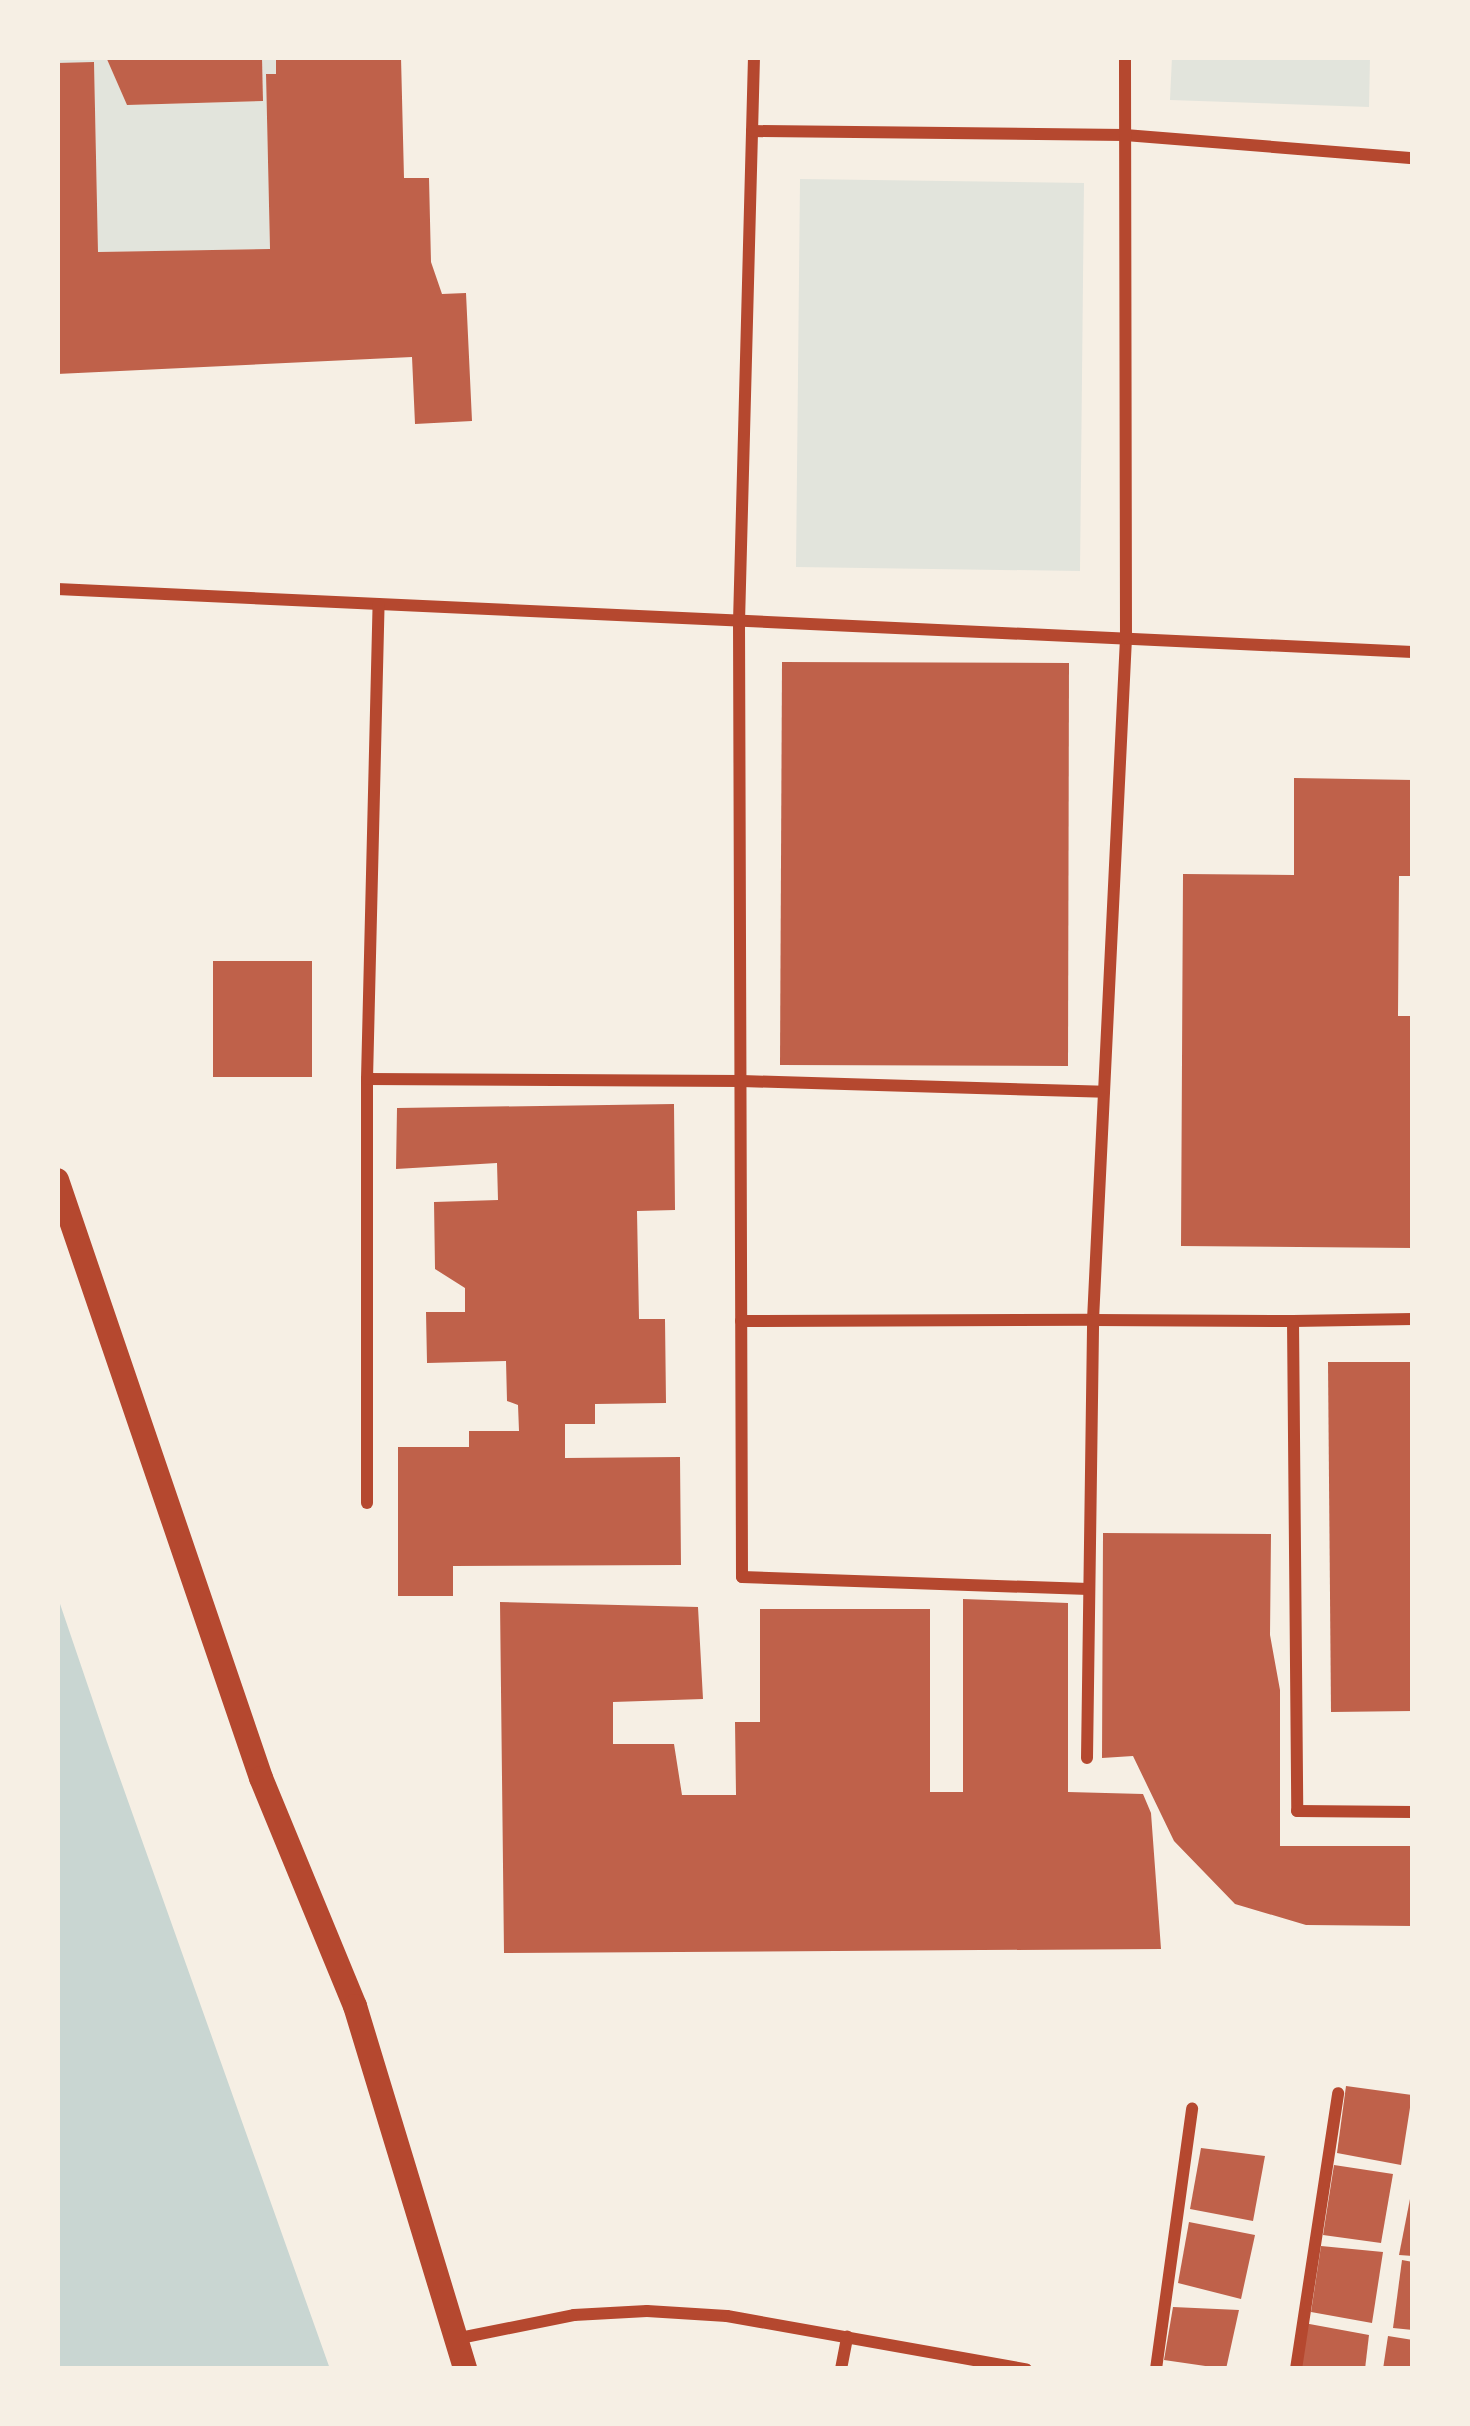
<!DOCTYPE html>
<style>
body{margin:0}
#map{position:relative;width:1470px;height:2426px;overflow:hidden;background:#f6efe4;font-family:Quicksand,sans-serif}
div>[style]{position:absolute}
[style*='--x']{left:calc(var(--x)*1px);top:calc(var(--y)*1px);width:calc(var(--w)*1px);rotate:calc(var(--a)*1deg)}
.green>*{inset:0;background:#e2e4dc}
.water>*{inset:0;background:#c9d6d2}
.building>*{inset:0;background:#bf614a}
.minor>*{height:12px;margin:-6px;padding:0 6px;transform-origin:6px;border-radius:6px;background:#b5482f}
.secondary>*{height:24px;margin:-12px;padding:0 12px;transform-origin:12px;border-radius:12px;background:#b5482f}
span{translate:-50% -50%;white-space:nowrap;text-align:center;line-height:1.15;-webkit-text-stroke:9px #f6efe4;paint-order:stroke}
.frame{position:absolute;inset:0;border:60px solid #f6efe4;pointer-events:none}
</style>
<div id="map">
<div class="green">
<div style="clip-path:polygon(57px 57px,106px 57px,127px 105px,263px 101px,262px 57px,276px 57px,276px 74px,266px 75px,270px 249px,98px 252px,94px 63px,57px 63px)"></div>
<div style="clip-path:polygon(1172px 57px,1370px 57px,1369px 107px,1170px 100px)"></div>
<div style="clip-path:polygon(800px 179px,1084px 183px,1080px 571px,796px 567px)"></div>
</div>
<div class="water">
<div style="clip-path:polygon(57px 1595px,107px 1742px,330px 2369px,57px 2369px)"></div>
</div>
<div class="building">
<div style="clip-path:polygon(106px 57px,262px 57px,263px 101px,127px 105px)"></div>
<div style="clip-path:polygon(276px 57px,401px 57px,404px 178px,429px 178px,431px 262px,442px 294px,466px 293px,472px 421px,415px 424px,412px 357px,57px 374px,57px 63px,94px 62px,98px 252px,270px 249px,266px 74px,276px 74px)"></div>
<div style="clip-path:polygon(782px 662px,1069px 663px,1068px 1066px,780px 1065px)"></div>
<div style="clip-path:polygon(1294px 778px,1413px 780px,1413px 876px,1399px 876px,1398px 1016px,1413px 1016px,1413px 1248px,1181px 1246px,1183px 874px,1294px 875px)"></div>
<div style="clip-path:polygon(213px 961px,312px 961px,312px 1077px,213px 1077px)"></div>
<div style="clip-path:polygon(674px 1104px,675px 1210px,637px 1211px,639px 1319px,665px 1319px,666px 1403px,595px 1404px,595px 1424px,565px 1424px,565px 1458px,680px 1457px,681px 1565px,453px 1566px,453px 1596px,398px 1596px,398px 1447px,469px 1447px,469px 1431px,519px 1431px,518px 1405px,507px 1401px,506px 1361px,427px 1363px,426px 1312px,465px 1312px,465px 1288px,435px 1269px,434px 1202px,498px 1200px,497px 1163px,396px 1169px,397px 1108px)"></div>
<div style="clip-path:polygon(1328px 1362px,1413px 1362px,1413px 1711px,1331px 1712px)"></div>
<div style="clip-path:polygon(1103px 1533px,1271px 1534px,1270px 1635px,1280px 1690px,1280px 1846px,1413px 1846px,1413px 1926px,1306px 1925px,1235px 1904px,1174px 1841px,1133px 1756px,1102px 1758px)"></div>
<div style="clip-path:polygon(963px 1599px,1068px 1603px,1068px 1792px,1143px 1794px,1151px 1813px,1161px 1949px,504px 1953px,500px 1602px,698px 1607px,703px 1699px,613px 1702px,613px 1744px,674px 1744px,682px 1795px,736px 1795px,735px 1722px,760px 1722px,760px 1609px,930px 1609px,930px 1792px,963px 1792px)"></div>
<div style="clip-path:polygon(1346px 2086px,1412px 2095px,1401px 2165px,1337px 2153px)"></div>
<div style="clip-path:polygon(1201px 2148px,1265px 2156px,1253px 2221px,1190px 2209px)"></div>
<div style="clip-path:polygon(1334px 2165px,1393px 2174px,1381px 2243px,1323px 2235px)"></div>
<div style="clip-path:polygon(1411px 2194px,1413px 2194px,1413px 2256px,1399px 2255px)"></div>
<div style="clip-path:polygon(1189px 2222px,1255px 2235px,1241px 2299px,1178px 2283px)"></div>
<div style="clip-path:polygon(1321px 2246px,1383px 2252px,1372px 2323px,1311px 2312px)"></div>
<div style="clip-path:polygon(1402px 2260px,1413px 2262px,1413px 2330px,1393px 2328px)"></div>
<div style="clip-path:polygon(1173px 2307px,1239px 2310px,1226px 2369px,1164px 2360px)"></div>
<div style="clip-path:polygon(1304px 2323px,1369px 2335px,1365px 2369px,1296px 2369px)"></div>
<div style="clip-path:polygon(1388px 2336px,1413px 2340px,1413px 2369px,1383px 2369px)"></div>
</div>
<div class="minor">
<div style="--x:754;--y:57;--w:564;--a:91.52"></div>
<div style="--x:739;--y:621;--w:956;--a:89.82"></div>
<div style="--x:742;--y:1577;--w:347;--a:2"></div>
<div style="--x:752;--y:131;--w:373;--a:0.6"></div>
<div style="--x:1125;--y:135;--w:289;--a:4.6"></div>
<div style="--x:57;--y:589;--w:1357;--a:2.66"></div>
<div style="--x:367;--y:1079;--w:375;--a:0.3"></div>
<div style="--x:742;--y:1081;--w:362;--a:1.7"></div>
<div style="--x:1413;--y:1319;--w:120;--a:179"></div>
<div style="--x:1293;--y:1321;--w:490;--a:89.5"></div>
<div style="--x:1297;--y:1811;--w:116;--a:0.5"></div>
<div style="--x:741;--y:1321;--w:352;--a:-0.2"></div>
<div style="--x:1093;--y:1320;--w:682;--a:-87.23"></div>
<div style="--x:1126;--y:639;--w:582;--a:-90.1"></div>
<div style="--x:367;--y:1503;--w:424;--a:-90"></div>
<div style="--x:367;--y:1079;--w:475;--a:-88.6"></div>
<div style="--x:1087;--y:1758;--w:438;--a:-89.2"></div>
<div style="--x:1093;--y:1320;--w:200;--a:0.3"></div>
<div style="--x:455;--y:2339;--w:121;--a:-11.4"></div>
<div style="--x:574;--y:2315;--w:73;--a:-3.1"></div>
<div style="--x:647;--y:2311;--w:80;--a:3.6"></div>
<div style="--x:727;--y:2316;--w:304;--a:10.1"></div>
<div style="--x:841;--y:2369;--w:33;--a:-79"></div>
<div style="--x:1156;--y:2369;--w:263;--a:-82.1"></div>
<div style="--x:1296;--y:2369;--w:279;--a:-81.3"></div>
</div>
<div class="secondary">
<div style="--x:57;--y:1180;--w:632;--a:71.16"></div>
<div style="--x:261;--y:1778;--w:247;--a:67.6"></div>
<div style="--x:355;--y:2006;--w:379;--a:73.1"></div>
</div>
<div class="frame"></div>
</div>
